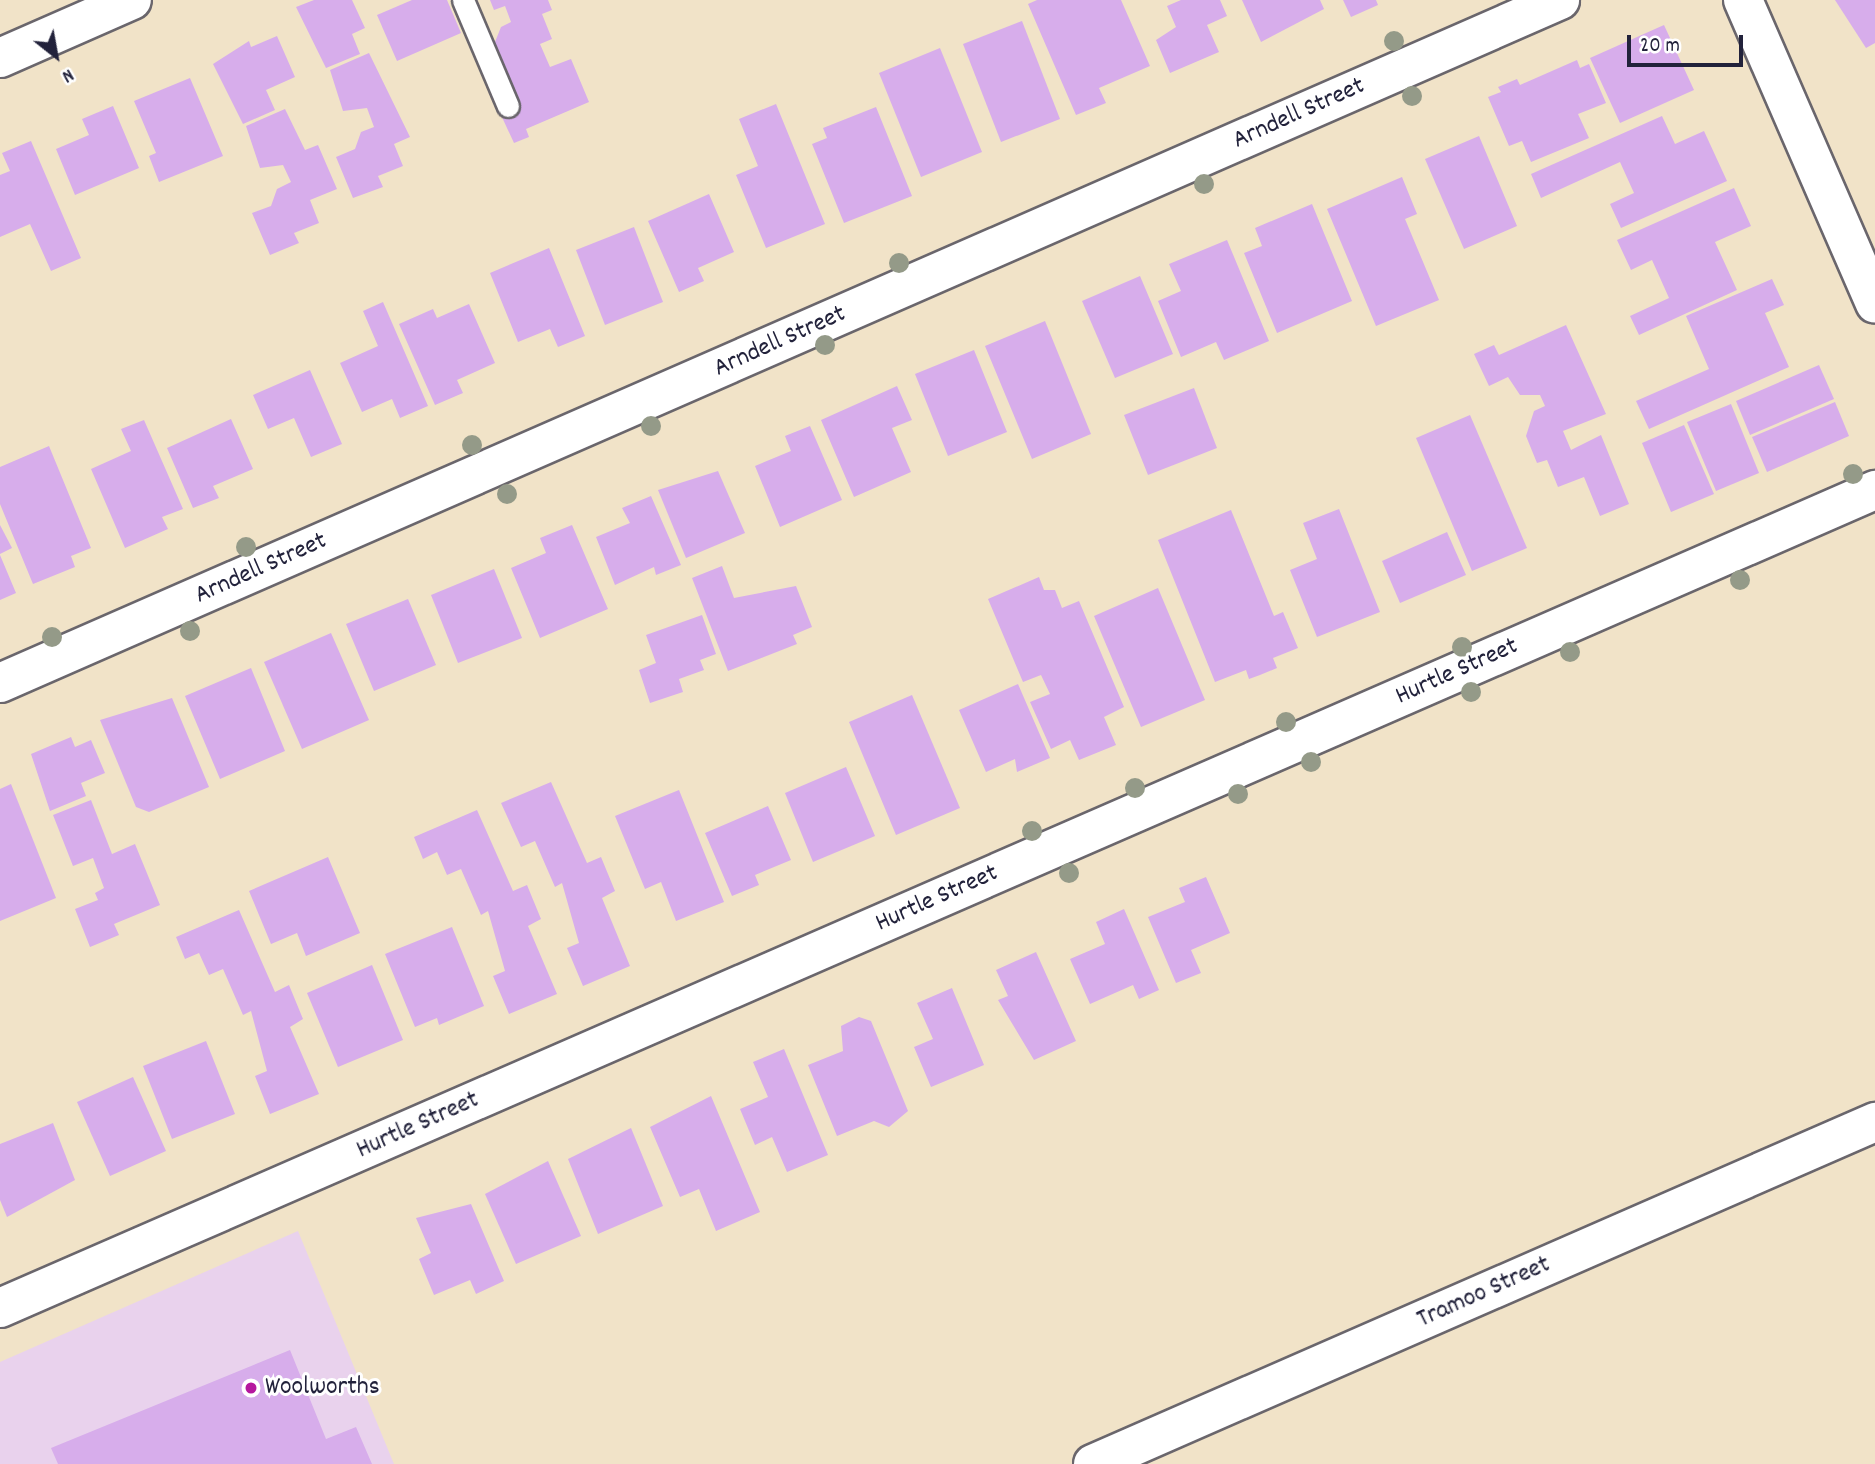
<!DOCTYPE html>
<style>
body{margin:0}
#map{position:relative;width:1875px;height:1464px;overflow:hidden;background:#f1e3c8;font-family:Dekko,sans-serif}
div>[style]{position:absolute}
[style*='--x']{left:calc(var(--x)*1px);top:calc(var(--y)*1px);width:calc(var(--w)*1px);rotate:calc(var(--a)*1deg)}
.built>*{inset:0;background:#e9d2ed}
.building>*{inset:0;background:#d7adeb}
.roads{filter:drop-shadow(2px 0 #6a666c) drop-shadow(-2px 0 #6a666c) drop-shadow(0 2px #6a666c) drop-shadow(0 -2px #6a666c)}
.service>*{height:21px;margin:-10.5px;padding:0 10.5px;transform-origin:10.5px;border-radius:10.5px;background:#fff}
.minor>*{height:38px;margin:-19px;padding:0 19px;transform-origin:19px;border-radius:19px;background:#fff}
.tertiary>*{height:38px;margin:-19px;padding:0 19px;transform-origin:19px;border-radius:19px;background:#fff}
.trees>*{width:20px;height:20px;margin:-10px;border-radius:50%;background:#949a88}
.dots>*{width:19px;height:19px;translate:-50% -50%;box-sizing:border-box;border:4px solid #fff;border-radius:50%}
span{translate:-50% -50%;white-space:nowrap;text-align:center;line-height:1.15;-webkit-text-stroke:6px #fff;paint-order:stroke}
.street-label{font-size:26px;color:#22223b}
.poi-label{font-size:26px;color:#22223b}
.left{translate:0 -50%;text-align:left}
.north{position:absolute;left:21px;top:21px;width:70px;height:70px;-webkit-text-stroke:5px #fff;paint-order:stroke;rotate:149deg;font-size:19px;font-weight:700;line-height:28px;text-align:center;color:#22223b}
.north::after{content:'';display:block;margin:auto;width:24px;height:32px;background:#22223b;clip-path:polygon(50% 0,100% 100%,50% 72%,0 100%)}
.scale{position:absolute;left:1627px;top:35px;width:116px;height:32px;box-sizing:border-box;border:4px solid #22223b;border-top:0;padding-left:9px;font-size:21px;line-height:24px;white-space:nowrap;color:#22223b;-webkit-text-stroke:5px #fff;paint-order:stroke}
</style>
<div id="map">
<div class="built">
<div style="clip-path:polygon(298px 1231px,394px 1464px,0 1464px,0 1362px)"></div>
</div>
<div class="building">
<div style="clip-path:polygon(314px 0,352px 0,365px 28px,352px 34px,360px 54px,326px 68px,296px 7px)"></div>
<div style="clip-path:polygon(412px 0,447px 0,461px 33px,397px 61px,377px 15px)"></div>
<div style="clip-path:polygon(490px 0,548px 0,552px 10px,542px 14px,552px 39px,540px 44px,550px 67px,571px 59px,589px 102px,526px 129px,529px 137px,514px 143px,501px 115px,516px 108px,493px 47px,501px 27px,511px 22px,505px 6px,494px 10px)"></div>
<div style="clip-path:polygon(1037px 0,1121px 0,1150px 66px,1099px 88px,1106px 103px,1076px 115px,1028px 4px)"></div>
<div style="clip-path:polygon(1181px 0,1220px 0,1227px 16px,1207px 25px,1219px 52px,1170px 73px,1156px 40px,1176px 27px,1167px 6px)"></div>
<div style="clip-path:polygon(1242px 0,1320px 0,1324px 9px,1261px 42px)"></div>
<div style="clip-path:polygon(1343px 0,1376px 0,1378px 5px,1351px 17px)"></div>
<div style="clip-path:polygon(1835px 0,1875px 0,1875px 43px,1866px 48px)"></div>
<div style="clip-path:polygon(1022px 21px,1060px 119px,1001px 142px,963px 44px)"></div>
<div style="clip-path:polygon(1664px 25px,1694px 90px,1620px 123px,1590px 58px)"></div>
<div style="clip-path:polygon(277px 36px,295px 77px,266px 90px,275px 110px,243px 124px,213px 64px,249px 41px,251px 47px)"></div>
<div style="clip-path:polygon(940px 48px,982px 152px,921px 177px,879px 73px)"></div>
<div style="clip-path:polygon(369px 53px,410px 137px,394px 144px,403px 166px,378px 176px,383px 187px,353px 198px,336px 157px,355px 149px,361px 132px,374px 127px,367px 108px,343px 111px,330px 70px)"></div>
<div style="clip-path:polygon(1577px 60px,1580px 68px,1589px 64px,1606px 103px,1578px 114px,1589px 138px,1531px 162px,1522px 141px,1509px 146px,1488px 97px,1501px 92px,1498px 87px,1517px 79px,1520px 85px)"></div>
<div style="clip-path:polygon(190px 78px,223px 156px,159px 182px,149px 156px,156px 153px,134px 101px)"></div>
<div style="clip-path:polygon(776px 104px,825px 224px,766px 248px,736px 175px,758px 166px,739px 119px)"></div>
<div style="clip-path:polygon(113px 106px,139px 168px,75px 195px,56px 149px,89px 135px,82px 119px)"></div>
<div style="clip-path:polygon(876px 107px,912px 196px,844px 223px,812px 144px,827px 138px,823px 128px)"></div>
<div style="clip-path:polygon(285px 109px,305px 150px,318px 145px,337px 189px,310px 200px,319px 223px,294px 233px,299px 243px,270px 255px,252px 213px,271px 206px,277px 189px,291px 182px,283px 165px,260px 168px,246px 126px)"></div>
<div style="clip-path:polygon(1662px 116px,1675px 144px,1704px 131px,1727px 181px,1621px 228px,1610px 204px,1634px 193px,1620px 162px,1541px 198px,1531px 174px)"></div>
<div style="clip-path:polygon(1479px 136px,1517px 226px,1464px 249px,1425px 159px)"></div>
<div style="clip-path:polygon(31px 141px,81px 258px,51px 271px,30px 224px,0 237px,0 175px,10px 171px,2px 153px)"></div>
<div style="clip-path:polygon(1402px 177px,1417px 214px,1405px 219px,1439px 300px,1376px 326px,1327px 209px)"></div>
<div style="clip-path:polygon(1734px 188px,1751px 226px,1715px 242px,1737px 290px,1639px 335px,1630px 316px,1669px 298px,1652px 260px,1631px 270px,1617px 240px)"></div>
<div style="clip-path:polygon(709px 194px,734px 252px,698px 268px,704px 281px,679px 292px,648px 221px)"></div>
<div style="clip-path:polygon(1312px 204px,1352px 301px,1277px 333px,1244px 253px,1262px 246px,1255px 228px)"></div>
<div style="clip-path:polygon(634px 227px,663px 302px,605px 325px,576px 250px)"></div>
<div style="clip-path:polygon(1227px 240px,1269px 341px,1224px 360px,1216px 342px,1181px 357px,1158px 301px,1181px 291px,1169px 264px)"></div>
<div style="clip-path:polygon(549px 248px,585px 336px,558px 347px,550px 329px,518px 342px,490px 273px)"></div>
<div style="clip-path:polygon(1140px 276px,1173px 354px,1115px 378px,1082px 301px)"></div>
<div style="clip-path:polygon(1772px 279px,1784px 305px,1765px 313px,1789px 367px,1649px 429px,1636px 401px,1709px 369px,1686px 316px)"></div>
<div style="clip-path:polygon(383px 302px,428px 406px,400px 418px,392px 399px,362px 412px,340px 363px,378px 346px,363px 311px)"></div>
<div style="clip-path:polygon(469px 304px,495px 363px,457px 380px,463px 393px,435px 405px,399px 324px,433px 309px,437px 318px)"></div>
<div style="clip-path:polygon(1045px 321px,1091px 434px,1032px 459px,985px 346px)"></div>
<div style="clip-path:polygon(1566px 325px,1606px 414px,1563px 431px,1571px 450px,1601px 435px,1629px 504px,1600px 516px,1584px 477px,1558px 487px,1547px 460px,1537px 463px,1526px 436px,1534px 411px,1545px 406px,1540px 395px,1520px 395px,1508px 377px,1489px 386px,1474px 354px,1494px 345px,1499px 355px)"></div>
<div style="clip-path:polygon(974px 350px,1007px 432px,948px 456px,915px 374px)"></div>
<div style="clip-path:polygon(1819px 365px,1834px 399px,1750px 435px,1736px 401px)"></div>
<div style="clip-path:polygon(310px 370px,342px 444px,311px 457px,294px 418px,268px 429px,253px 395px)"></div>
<div style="clip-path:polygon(897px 386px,912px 420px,892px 428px,911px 472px,854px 497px,821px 420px)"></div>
<div style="clip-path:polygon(1194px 388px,1217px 448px,1148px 475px,1124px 415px)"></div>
<div style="clip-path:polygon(1835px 402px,1849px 436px,1767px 472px,1752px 437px)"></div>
<div style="clip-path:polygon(1731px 404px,1759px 473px,1716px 491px,1687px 422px)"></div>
<div style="clip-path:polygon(1470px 415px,1527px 548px,1472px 571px,1416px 438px)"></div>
<div style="clip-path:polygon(231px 419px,253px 469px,213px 486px,219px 498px,193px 508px,167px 448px)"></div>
<div style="clip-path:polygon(144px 420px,183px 509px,162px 517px,168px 529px,125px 548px,91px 469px,131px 451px,121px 429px)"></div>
<div style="clip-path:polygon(1684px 425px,1714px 494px,1671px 512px,1642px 443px)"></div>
<div style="clip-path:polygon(810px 426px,842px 500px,780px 527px,755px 466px,791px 451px,785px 436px)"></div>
<div style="clip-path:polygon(49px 446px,91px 548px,71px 556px,75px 567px,33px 584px,0 504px,0 467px)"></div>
<div style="clip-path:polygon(718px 471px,745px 533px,686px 558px,658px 490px)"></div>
<div style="clip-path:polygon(651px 496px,681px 565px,656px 575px,654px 567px,615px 585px,596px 537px,630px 523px,622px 508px)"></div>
<div style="clip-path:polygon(1339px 509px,1380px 612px,1317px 637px,1290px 570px,1317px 559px,1303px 523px)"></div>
<div style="clip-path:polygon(1231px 510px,1274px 616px,1283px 612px,1298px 648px,1273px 658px,1277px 668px,1260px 675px,1249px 679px,1246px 670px,1215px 682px,1158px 540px)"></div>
<div style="clip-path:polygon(0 525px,12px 548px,0 554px)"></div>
<div style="clip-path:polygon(572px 525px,608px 609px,540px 638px,511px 568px,546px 553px,540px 538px)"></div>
<div style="clip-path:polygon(1447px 532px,1466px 575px,1400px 603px,1382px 561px)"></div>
<div style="clip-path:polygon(0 555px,16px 593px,0 600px,0 608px)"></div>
<div style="clip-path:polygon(722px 566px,734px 598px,796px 586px,812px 627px,793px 635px,797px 644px,728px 671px,692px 578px)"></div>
<div style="clip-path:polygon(494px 569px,522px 638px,458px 663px,431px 595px)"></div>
<div style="clip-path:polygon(1039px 577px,1044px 590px,1055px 590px,1062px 608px,1079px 601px,1124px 707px,1104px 717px,1116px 745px,1079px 760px,1070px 740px,1051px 749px,1030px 702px,1050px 694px,1041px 675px,1023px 682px,988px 599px)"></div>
<div style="clip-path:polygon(1158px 588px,1205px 700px,1141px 727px,1094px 616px)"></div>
<div style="clip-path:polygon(408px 599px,436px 665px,374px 691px,346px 624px)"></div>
<div style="clip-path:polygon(702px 615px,716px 654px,700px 660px,704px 670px,679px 679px,683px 692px,650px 703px,639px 670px,656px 663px,646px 635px)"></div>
<div style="clip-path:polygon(331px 633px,369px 720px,302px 749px,264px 662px)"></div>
<div style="clip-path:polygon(251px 668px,285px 751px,220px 779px,185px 696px)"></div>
<div style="clip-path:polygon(1018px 684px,1050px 758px,1017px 772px,1015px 759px,986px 772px,959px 710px)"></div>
<div style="clip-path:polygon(912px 695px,960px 808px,896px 835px,849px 722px)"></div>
<div style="clip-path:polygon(172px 698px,209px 787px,149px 812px,136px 807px,100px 720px)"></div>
<div style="clip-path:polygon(71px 737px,75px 747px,91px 740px,105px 773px,81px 783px,86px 796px,50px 811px,31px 754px)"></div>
<div style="clip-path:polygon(846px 767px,875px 836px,813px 862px,785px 793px)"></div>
<div style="clip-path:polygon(551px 782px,587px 863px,601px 857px,615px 891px,602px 898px,630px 966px,583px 986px,567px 948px,579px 943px,562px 883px,555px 887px,535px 841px,521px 847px,501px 803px)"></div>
<div style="clip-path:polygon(11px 784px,56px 898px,0 921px,0 789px)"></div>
<div style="clip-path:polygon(679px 790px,724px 902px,676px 921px,661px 882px,645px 889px,615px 816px)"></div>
<div style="clip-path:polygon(91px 800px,112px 854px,135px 844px,160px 905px,114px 924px,119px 935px,90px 947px,75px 909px,98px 900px,95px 893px,104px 888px,93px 858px,73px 866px,53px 815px)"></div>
<div style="clip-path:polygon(768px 806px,791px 860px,755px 875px,759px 885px,732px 896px,705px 833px)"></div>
<div style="clip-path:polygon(477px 810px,513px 891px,527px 885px,541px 919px,528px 926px,557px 994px,509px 1014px,493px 976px,505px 971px,488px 911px,481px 915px,461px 869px,447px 875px,437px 852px,423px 859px,414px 837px)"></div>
<div style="clip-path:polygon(328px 857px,360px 933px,306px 956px,297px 933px,271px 944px,249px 891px)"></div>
<div style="clip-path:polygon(1206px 877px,1230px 933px,1191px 950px,1201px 973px,1176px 983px,1148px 917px,1185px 902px,1179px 888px)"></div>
<div style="clip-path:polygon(1124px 909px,1159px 990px,1139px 999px,1133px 985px,1090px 1004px,1070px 959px,1105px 944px,1096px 922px)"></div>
<div style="clip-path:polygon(239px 910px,275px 992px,289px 985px,303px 1019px,290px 1027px,319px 1094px,270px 1114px,255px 1076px,267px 1071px,251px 1011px,243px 1015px,223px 969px,209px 975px,199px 953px,185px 959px,176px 937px)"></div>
<div style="clip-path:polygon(452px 927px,484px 1006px,439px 1025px,437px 1018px,415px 1027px,385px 954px)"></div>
<div style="clip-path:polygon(1036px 952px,1076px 1041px,1034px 1060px,998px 1000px,1008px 996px,996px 970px)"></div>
<div style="clip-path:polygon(372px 965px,403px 1040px,338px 1067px,307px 993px)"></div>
<div style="clip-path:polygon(952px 988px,984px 1065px,931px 1087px,914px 1047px,933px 1039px,917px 1003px)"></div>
<div style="clip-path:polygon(859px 1017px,871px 1021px,908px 1111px,889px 1127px,874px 1121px,837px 1136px,808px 1065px,843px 1051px,841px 1026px)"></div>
<div style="clip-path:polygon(206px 1041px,235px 1114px,172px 1139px,143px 1066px)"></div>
<div style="clip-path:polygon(784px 1049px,828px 1155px,787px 1172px,772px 1137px,755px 1145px,740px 1109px,768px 1097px,753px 1062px)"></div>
<div style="clip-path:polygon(133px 1077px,166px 1151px,110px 1176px,77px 1102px)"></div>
<div style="clip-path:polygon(711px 1096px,760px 1212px,716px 1231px,699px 1189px,680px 1197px,650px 1127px)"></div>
<div style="clip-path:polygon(53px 1123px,75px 1180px,7px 1217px,0 1200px,0 1144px)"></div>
<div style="clip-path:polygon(631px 1128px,663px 1206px,598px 1234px,568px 1159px)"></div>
<div style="clip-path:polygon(548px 1161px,581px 1236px,516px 1264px,485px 1194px)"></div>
<div style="clip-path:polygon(471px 1204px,504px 1281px,476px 1294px,470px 1280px,434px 1295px,419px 1259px,431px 1253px,416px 1218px)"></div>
<div style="clip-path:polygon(290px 1350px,326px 1439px,356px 1427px,372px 1464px,58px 1464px,51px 1448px)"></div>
</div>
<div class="roads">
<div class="service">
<div style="--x:463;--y:0;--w:115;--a:67"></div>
</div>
<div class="minor">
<div style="--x:0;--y:58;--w:144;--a:-23.7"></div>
<div style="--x:0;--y:683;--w:1703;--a:-23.64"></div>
<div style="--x:0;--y:1308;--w:2046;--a:-23.57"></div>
<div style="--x:1093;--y:1464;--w:854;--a:-23.62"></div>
</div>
<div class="tertiary">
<div style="--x:1743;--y:0;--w:331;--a:66.5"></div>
</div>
</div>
<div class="trees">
<div style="left:1394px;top:41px"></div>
<div style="left:1412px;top:96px"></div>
<div style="left:1204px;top:184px"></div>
<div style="left:899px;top:263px"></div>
<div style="left:825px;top:345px"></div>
<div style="left:651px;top:426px"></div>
<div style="left:472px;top:445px"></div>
<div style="left:1853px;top:474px"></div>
<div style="left:507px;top:494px"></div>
<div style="left:246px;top:547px"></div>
<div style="left:1740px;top:580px"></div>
<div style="left:190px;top:631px"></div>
<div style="left:52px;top:637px"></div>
<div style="left:1462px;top:647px"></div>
<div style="left:1570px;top:652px"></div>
<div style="left:1471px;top:692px"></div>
<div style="left:1286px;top:722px"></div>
<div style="left:1311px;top:762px"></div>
<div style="left:1135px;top:788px"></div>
<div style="left:1238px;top:794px"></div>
<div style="left:1032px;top:831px"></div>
<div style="left:1069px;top:873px"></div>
</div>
<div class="dots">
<div style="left:251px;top:1388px;background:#b5179e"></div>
</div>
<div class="street-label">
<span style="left:1299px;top:114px;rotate:-24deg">Arndell Street</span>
<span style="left:780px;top:342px;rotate:-24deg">Arndell Street</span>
<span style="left:261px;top:569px;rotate:-24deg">Arndell Street</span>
<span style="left:1457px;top:672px;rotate:-24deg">Hurtle Street</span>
<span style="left:937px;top:899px;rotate:-24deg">Hurtle Street</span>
<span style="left:418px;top:1126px;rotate:-24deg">Hurtle Street</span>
<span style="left:1484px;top:1293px;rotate:-24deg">Tramoo Street</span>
</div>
<div class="poi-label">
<span class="left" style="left:265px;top:1388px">Woolworths</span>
</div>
<div class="north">N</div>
<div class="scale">20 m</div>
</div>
